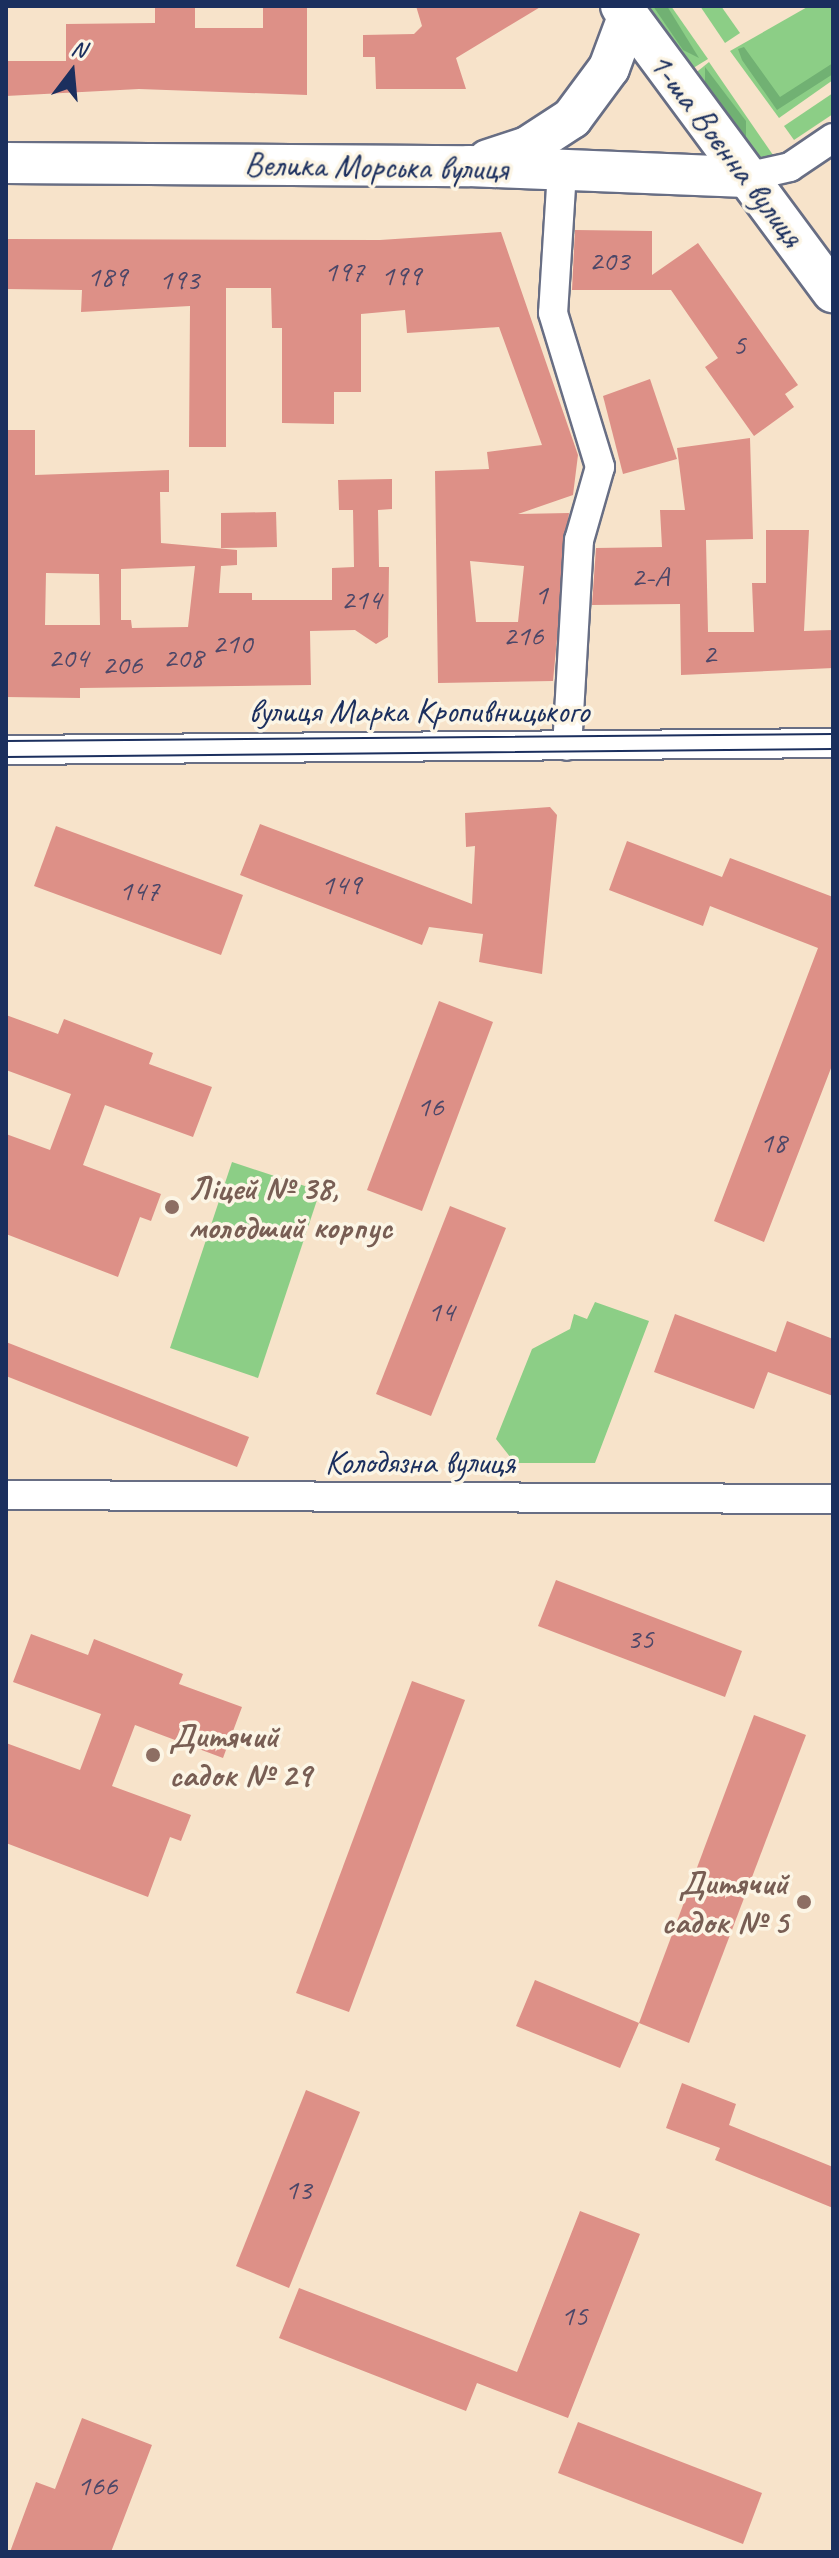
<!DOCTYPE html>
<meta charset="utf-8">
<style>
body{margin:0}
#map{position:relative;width:839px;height:2558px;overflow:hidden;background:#f7e3ca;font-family:Caveat,sans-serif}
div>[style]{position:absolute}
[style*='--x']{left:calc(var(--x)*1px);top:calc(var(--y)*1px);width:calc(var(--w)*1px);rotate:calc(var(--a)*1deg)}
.green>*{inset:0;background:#8cce86}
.forest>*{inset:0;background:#71b173}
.building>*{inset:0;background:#dd9087}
.roads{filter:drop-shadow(2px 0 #686e84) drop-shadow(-2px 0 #686e84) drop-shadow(0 2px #686e84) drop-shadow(0 -2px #686e84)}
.street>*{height:28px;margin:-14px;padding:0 14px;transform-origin:14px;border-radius:14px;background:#fff}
.secondary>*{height:40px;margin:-20px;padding:0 20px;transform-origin:20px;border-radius:20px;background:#fff}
.tram>*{height:2px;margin:-1px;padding:0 1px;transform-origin:1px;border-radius:1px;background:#1b2f5e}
.dots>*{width:22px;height:22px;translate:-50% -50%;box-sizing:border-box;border:4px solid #fcf5e5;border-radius:50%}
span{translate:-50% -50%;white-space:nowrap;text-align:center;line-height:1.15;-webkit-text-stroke:7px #fcf5e5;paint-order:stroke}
.number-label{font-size:30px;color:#4c4768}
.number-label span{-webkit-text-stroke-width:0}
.street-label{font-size:34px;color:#1b2f5e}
.education-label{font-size:34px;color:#785e54;font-weight:700}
.left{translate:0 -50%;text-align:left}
.right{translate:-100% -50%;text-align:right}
.frame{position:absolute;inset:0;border:8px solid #1b2f5e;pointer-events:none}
.north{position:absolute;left:32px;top:32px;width:80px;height:80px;-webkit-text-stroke:6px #fcf5e5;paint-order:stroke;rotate:16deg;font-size:22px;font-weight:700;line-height:32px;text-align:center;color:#1b2f5e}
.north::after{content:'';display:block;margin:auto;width:28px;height:36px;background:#1b2f5e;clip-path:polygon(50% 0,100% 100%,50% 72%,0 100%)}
</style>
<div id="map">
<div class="green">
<div style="clip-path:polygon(642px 6px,671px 6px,708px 59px,690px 70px)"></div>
<div style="clip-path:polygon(700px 6px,721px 6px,740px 33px,725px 43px)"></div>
<div style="clip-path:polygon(809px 6px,833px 6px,833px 80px,779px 118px,730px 51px)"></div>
<div style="clip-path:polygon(709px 62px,773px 155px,768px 158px,753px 157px,693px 75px)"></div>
<div style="clip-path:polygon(833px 93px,833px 114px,794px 140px,784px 126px)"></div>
<div style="clip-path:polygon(232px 1162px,320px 1191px,258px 1378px,170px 1348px)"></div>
<div style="clip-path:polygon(595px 1302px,649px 1321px,595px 1463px,515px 1463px,496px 1439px,532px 1349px,570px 1329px,574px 1314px,587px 1319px)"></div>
</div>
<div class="forest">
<div style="clip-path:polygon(653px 6px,667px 6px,699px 58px,683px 50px)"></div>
<div style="clip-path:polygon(744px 47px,780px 97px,833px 63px,833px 74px,777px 110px,742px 60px,738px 49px)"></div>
<div style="clip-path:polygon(705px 67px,746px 121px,746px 138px,705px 84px)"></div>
</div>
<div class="building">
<div style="clip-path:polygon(155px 6px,195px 6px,195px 28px,263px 28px,263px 8px,307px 8px,307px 95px,139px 89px,6px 96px,6px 61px,66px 61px,66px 24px,155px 23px)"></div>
<div style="clip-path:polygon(416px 6px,542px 6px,456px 58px,466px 89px,376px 89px,375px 57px,363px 57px,363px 35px,414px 34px,422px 26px)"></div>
<div style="clip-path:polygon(575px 230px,652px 231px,652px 275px,698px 243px,798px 385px,785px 394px,794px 407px,754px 436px,705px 367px,718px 358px,671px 290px,572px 290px)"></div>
<div style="clip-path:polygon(evenodd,501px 232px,578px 455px,573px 495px,518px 514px,569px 513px,553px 681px,438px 683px,435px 471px,489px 469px,487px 452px,542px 445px,499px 327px,407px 333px,405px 310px,361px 314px,361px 392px,334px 392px,334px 424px,282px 423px,282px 328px,272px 328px,271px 288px,226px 288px,226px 447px,189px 447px,190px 306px,81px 312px,82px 290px,6px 289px,6px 239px,380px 240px,501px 232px,470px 561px,524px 566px,518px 622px,476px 622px,470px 561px)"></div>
<div style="clip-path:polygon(650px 379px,677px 459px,623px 474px,603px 396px)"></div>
<div style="clip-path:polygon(evenodd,6px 430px,35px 430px,35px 475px,169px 470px,169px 492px,160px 492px,161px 543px,237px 550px,237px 565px,221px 566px,219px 593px,252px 593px,252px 600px,332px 600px,332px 568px,354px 567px,353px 510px,339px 510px,338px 480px,392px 479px,392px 509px,378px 510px,379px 567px,389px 567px,388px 637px,376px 644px,355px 630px,310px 631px,311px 685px,80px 688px,80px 698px,6px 697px,6px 430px,195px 566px,188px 627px,132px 628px,131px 620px,121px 620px,121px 569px,195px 566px,6px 430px,46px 573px,99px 574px,100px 625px,45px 625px,46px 573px)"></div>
<div style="clip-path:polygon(750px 438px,753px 539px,706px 540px,708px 632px,754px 632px,752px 583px,766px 583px,766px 530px,809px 530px,804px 631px,833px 630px,833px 668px,681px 675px,680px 604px,592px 605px,596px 548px,662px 547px,660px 510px,685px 510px,677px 448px)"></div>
<div style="clip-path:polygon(276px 512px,277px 547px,221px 548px,221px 513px)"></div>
<div style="clip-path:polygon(550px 807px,557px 815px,542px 974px,479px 962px,483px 934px,429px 927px,422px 945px,240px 875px,260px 824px,472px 904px,475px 846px,466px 847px,465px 813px)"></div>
<div style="clip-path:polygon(56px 826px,243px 895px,221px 955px,34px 886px)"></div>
<div style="clip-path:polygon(627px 841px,722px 877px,730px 858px,833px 897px,833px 1063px,764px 1242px,714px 1221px,818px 948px,710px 906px,703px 926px,609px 890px)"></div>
<div style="clip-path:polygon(439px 1001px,493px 1022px,422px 1211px,367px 1190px)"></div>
<div style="clip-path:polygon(6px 1015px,58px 1034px,64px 1019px,153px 1053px,149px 1064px,212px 1087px,193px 1137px,105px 1105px,83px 1165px,161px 1194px,151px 1221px,140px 1217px,118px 1277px,6px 1234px,6px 1134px,50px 1150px,71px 1094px,6px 1070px)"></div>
<div style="clip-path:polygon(450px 1206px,506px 1228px,431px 1416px,376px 1394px)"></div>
<div style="clip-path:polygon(675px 1314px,776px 1352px,787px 1321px,833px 1339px,833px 1396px,768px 1372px,754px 1409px,654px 1372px)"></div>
<div style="clip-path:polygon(6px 1342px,249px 1437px,237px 1467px,6px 1376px)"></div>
<div style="clip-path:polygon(556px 1580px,742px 1651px,725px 1697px,538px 1626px)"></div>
<div style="clip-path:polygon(31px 1634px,88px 1655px,94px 1639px,183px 1674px,179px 1684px,242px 1707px,223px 1758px,135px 1725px,112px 1786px,191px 1815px,181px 1841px,170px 1837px,148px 1897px,6px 1843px,6px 1743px,80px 1770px,101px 1714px,13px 1682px)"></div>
<div style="clip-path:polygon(412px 1681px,465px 1700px,349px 2012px,296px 1993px)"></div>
<div style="clip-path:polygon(754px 1715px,806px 1735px,689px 2043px,639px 2023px)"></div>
<div style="clip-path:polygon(535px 1980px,639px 2023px,620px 2068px,516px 2026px)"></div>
<div style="clip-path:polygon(682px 2083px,736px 2104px,729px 2125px,833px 2167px,833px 2208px,715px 2160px,720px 2148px,666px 2128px)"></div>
<div style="clip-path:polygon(306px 2090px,360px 2112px,289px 2288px,236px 2266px)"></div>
<div style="clip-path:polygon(580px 2211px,640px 2234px,568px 2418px,477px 2383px,466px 2411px,279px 2338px,299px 2288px,517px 2372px)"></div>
<div style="clip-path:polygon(82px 2418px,152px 2445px,111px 2552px,10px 2552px,36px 2482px,55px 2489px)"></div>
<div style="clip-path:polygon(578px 2422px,762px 2493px,743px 2544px,558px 2473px)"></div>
</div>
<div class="roads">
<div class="street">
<div style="--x:562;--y:171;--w:142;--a:93.6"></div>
<div style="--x:553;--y:313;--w:161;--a:73"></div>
<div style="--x:600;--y:467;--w:76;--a:106"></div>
<div style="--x:579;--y:540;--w:206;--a:93.3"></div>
<div style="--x:746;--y:177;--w:45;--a:-12.8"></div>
<div style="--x:790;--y:167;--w:52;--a:-34"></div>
<div style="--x:6;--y:750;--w:827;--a:-0.48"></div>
<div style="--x:6;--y:1495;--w:827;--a:0.28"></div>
</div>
<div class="secondary">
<div style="--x:621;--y:6;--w:356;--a:53.5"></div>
<div style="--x:488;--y:160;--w:40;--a:-18"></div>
<div style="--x:526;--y:148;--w:55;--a:-33.1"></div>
<div style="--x:572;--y:118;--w:62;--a:-53.5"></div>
<div style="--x:609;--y:68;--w:54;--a:-69.6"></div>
<div style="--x:6;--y:163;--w:463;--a:0.4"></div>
<div style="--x:469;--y:166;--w:277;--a:2.3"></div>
</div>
</div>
<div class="tram">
<div style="--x:6;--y:741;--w:827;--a:-0.48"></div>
<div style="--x:6;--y:757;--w:827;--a:-0.55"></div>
</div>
<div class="dots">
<div style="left:172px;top:1207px;background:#8d6e63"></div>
<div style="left:153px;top:1755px;background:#8d6e63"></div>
<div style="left:804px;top:1902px;background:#8d6e63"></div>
</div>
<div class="number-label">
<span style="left:609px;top:260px">203</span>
<span style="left:344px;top:271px">197</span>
<span style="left:401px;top:275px">199</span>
<span style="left:107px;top:276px">189</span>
<span style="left:179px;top:279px">193</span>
<span style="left:739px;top:344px">5</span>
<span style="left:650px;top:576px">2-А</span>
<span style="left:541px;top:594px">1</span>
<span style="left:361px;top:599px">214</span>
<span style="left:523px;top:635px">216</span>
<span style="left:232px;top:643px">210</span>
<span style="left:709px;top:653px">2</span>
<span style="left:68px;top:657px">204</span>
<span style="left:183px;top:657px">208</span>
<span style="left:122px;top:664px">206</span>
<span style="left:341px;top:884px">149</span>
<span style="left:139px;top:890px">147</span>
<span style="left:430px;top:1106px">16</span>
<span style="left:773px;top:1142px">18</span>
<span style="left:441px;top:1311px">14</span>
<span style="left:640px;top:1638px">35</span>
<span style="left:298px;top:2189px">13</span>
<span style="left:574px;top:2315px">15</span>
<span style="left:97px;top:2485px">166</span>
</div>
<div class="street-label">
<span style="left:727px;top:149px;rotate:53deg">1-ша Воєнна вулиця</span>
<span style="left:376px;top:166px;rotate:1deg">Велика Морська вулиця</span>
<span style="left:419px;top:711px">вулиця Марка Кропивницького</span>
<span style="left:420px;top:1462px">Колодязна вулиця</span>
</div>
<div class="education-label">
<span class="left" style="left:188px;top:1207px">Ліцей № 38,<br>молодший корпус</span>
<span class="left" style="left:169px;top:1755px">Дитячий<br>садок № 29</span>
<span class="right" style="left:788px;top:1902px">Дитячий<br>садок № 5</span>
</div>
<div class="frame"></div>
<div class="north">N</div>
</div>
